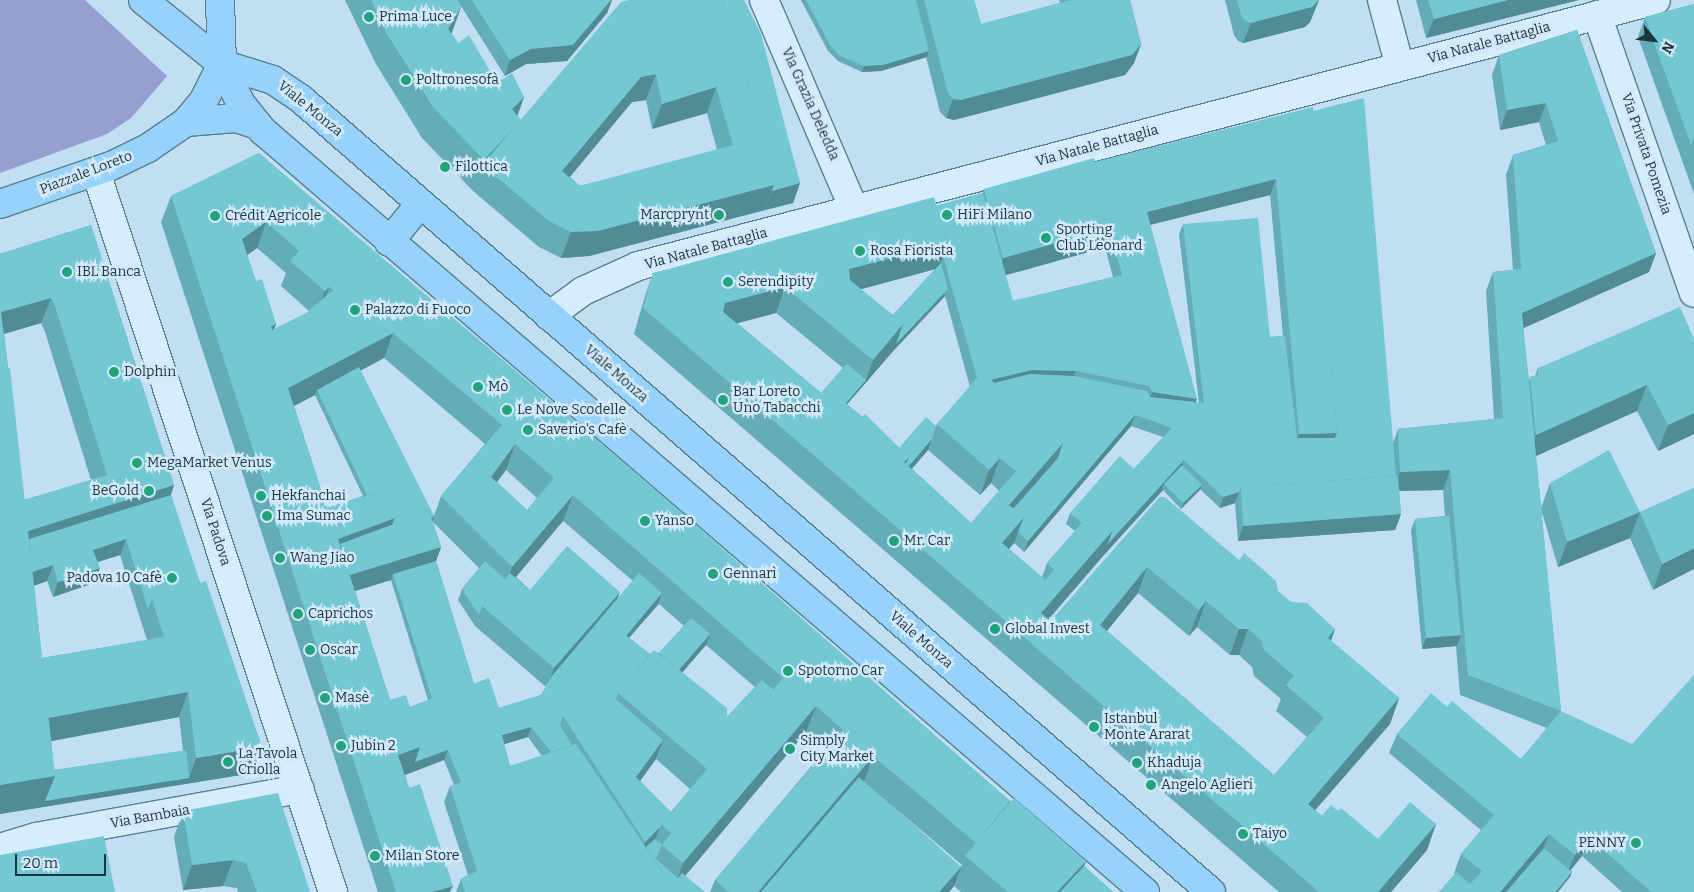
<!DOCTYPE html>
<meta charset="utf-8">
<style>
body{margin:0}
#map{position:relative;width:1694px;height:892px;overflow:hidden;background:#c2def2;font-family:Bitter,serif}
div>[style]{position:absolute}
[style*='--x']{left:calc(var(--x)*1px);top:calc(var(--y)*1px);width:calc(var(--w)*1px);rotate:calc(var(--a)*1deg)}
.green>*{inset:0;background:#959fd1}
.roads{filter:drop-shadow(1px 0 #57818e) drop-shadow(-1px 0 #57818e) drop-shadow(0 1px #57818e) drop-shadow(0 -1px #57818e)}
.street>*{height:28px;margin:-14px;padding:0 14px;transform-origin:14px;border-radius:14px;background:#d6edfc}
.primary>*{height:28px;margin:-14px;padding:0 14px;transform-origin:14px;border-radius:14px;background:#96d2f9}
.wall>*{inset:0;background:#64acb6}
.shaded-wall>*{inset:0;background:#518c94}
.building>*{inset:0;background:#74c8d4}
.dots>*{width:14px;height:14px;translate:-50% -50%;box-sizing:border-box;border:2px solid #d2e9f9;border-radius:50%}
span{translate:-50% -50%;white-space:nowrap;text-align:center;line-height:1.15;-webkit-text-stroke:5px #d2e9f9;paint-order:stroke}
.poi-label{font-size:14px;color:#1d363c}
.left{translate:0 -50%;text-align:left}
.right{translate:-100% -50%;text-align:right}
.street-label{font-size:14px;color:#1d363c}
.north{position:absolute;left:1629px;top:15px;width:50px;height:50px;-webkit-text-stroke:4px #d2e9f9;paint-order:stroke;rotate:119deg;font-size:14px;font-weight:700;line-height:20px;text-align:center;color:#1d363c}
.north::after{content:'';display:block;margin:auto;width:18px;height:22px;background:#1d363c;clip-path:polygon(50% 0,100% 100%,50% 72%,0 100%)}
.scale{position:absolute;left:15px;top:854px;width:91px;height:22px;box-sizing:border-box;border:2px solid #1d363c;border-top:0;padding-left:6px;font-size:15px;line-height:18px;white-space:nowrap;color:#1d363c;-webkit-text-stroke:4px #d2e9f9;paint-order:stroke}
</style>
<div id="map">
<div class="green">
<div style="clip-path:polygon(0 0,85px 0,167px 76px,131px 118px,107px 134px,0 173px)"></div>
</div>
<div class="roads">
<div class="street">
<div style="--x:764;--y:0;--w:228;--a:66.7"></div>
<div style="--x:1382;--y:0;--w:69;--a:75"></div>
<div style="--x:1597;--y:15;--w:294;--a:70.8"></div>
<div style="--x:96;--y:172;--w:758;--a:71.78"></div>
<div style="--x:549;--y:316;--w:42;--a:-36.3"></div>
<div style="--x:583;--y:291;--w:60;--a:-24.4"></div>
<div style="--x:638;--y:266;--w:1052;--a:-14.64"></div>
<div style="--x:0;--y:848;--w:38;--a:-17"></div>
<div style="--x:36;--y:837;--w:268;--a:-10.3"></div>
</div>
<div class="primary">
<div style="--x:143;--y:0;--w:102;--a:39"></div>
<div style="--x:222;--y:64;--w:53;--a:17.4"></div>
<div style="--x:273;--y:80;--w:34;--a:34"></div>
<div style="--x:301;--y:99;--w:1207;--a:41.07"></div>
<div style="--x:222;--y:64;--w:44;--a:64.6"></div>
<div style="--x:241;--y:104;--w:35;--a:51"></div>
<div style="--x:263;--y:131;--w:1165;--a:40.79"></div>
<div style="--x:186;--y:122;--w:50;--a:-4.6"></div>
<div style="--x:236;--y:118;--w:23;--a:18"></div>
<div style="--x:0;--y:204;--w:117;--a:-18.9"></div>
<div style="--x:111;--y:166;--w:41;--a:-25.9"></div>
<div style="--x:148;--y:148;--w:46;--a:-34.4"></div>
<div style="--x:186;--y:122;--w:26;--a:-50"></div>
<div style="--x:203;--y:102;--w:42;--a:-63.4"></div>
<div style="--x:222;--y:64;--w:64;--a:-91.8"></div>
<div style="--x:389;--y:242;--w:49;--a:-50.8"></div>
</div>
</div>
<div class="wall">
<div style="clip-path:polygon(evenodd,345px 0,612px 0,607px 13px,567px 61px,526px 64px,505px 76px,461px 6px,451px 33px,458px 43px,497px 83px,524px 97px,517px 116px,521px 120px,744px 0,800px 183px,793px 203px,589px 256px,561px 258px,539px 247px,473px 191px,422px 138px,376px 64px,345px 0,646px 100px,652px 129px,707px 113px,717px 150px,580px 186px,570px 177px,632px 102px,646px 100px)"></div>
<div style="clip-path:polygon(801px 0,974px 0,981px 24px,1060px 3px,1059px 0,1130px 0,1141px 44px,1134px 63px,1125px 75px,954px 120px,946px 118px,940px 112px,926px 57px,881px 71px,862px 72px,838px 61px,828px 51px)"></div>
<div style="clip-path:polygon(1225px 0,1319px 0,1310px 22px,1305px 27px,1243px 43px,1238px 41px,1234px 35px)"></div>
<div style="clip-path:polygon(1416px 0,1579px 0,1426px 38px)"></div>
<div style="clip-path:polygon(1694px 4px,1694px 194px,1638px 37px,1645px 17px)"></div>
<div style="clip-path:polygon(evenodd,1577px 30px,1656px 253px,1649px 272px,1523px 328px,1529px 382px,1530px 377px,1535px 376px,1538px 368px,1694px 339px,1694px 434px,1658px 451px,1637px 411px,1536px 456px,1541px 508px,1550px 483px,1640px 512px,1694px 488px,1653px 590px,1630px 538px,1558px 567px,1541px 509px,1561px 711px,1694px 892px,1622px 892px,1582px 856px,1571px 870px,1572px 872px,1570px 877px,1439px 892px,1455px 874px,1454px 873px,1461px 854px,1481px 830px,1389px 753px,1397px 734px,1447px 707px,1521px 759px,1547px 728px,1460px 695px,1456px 646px,1422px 649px,1411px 530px,1415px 519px,1445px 516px,1443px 490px,1399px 491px,1401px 514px,1395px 530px,1238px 541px,1235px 503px,1220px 508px,1200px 489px,1181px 509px,1163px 490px,1103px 556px,1049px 619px,1051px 621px,1160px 497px,1291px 602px,1335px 629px,1331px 641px,1399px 698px,1390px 724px,1315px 810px,1322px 816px,1338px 811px,1378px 839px,1436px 824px,1427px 850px,1391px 892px,1279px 892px,634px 334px,644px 299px,653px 273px,936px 206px,983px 193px,984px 189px,1095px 162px,1313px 111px,1393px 443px,1398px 429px,1494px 419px,1486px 291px,1493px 272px,1513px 270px,1506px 175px,1513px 155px,1546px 145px,1539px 122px,1500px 130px,1492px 75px,1499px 55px,1577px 30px,1270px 195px,1283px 336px,1270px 337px,1183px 224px,1179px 234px,1199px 403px,1196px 402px,1150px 225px,1270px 195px,1577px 30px,1105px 247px,1113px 277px,1013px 301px,1005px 275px,1105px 247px,1577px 30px,935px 269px,893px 315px,860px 289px,903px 278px,935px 269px,1577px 30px,945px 296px,970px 387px,937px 424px,936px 426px,899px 448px,847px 404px,894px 350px,945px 296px,1577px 30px,776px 313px,843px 368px,821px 393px,737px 323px,776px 313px,1577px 30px,1131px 426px,1163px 437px,1134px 469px,1070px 513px,1066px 524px,1075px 531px,1047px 563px,1042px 577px,1009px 549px,1014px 543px,1024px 552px,1131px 426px,1577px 30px,928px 450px,980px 495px,991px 483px,999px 491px,971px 523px,912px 469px,928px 450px,1577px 30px,1138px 593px,1189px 636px,1197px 627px,1230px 655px,1239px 655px,1252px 667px,1254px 676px,1281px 699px,1276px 711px,1307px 737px,1274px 775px,1107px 631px,1138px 593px)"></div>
<div style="clip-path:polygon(evenodd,259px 153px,1010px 801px,1086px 861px,1084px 866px,1113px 892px,961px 892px,954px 886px,949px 892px,710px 892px,715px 880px,826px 749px,806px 732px,685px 876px,705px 892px,456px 892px,461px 879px,468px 875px,444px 802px,450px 786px,454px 785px,444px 760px,405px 775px,409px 788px,450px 892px,378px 892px,161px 222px,171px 196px,259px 153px,257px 248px,286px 273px,281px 286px,309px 311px,305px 314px,274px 329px,276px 324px,256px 281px,247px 255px,257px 248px,259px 153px,384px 358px,485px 444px,441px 496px,434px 516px,360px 371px,384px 358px,259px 153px,315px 395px,363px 496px,327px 508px,294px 406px,315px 395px,259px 153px,506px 470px,537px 498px,527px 510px,497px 482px,506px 470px,259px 153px,563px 521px,633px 581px,618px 599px,530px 590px,516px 577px,563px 521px,259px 153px,433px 522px,479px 568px,462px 589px,458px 600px,475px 626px,546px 687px,541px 695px,499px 708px,474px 684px,436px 561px,441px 547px,433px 522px,259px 153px,391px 580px,428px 700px,410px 707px,390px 700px,355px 591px,391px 580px,259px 153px,659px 604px,684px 626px,659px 653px,650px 654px,629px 638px,659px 604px,259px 153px,706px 645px,755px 687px,727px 717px,682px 673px,706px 645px,259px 153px,528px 737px,542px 756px,510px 766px,504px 744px,528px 737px,259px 153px,656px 759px,690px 789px,671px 812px,640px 781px,656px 759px,259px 153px,888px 802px,962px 865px,961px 867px,888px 802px)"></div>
<div style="clip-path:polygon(evenodd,91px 225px,174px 485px,171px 495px,200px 583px,262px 747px,253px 773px,0 814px,0 254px,91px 225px,41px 323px,45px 332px,91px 480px,24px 500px,4px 334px,41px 323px,91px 225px,120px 555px,147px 640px,42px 658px,34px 586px,47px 581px,53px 597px,94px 583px,98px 562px,120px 555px,91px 225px,179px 717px,183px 751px,54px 770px,51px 741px,179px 717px)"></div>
<div style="clip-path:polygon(183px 811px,310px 892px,238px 892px,237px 888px,223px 886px,183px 890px,174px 837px)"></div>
</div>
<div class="shaded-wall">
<div style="clip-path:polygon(611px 0,612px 0,607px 13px,567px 61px,526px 64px,505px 76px,510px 60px)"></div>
<div style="clip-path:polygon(1319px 0,1310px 22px,1305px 27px,1243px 43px,1251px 23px)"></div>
<div style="clip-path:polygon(1508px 0,1579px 0,1426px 38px,1434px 19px)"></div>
<div style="clip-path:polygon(461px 7px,450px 38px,448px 29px)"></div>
<div style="clip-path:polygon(1141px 44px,1134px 63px,1125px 75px,954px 120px,946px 118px,953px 99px)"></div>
<div style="clip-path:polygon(929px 51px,927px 57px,881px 71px,862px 72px,864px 66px)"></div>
<div style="clip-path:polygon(656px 74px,646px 100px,632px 102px,553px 197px,562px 171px,641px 77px)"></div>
<div style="clip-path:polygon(716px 87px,707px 113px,652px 129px,662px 104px)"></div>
<div style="clip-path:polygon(524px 97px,513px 128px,512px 109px)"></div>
<div style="clip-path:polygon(1546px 103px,1539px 122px,1500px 130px,1507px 110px)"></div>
<div style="clip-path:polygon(521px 120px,482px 165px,484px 160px)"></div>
<div style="clip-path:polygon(1276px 179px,1270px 195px,1141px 227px,1147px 212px)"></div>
<div style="clip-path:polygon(800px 183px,793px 203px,764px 210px,772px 191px)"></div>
<div style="clip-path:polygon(774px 185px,764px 210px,589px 256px,561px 258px,571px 232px)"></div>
<div style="clip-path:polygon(266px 222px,257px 248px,233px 265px,242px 239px)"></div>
<div style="clip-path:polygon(1114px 227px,1107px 247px,996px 278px,1003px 258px)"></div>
<div style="clip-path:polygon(948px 243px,939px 268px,840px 295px,849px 269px)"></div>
<div style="clip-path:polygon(1656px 253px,1649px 272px,1515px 332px,1522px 313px)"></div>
<div style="clip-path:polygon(329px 287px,320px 313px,316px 317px,325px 291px)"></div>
<div style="clip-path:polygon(785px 287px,776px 313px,715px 329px,725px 303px)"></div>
<div style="clip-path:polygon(944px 293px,945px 296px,894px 350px,825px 430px,827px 424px,866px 380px,873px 360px,903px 324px)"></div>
<div style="clip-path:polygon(51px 298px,41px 323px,0 335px,1px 312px)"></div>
<div style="clip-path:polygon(276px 324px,266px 350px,271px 326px)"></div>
<div style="clip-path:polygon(393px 333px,384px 358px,318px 393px,317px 390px,315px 395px,279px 414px,288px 388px)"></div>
<div style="clip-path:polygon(1032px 370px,1076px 371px,1070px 386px,978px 383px)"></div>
<div style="clip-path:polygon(1647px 385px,1637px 411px,1527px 460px,1536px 435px)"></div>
<div style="clip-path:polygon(1152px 392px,1197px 399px,1191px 414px,1146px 408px)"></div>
<div style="clip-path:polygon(1694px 413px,1694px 434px,1658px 451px,1668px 425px)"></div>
<div style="clip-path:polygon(1135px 415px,1131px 426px,1024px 552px,1028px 541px)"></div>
<div style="clip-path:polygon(1337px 433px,1331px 449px,1293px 449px,1299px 434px)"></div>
<div style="clip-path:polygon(932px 439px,928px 450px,899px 483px,904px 462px,909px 457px)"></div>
<div style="clip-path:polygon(1063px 443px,1054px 468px,1007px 522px,1009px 505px)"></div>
<div style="clip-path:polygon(515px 444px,506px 470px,481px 503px,491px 477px)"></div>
<div style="clip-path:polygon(1000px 458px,991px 483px,980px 495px,989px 470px)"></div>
<div style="clip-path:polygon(1184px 460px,1180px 471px,1164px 484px,1162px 489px,1163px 490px,1103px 556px,1032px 638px,1041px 613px,1113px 530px)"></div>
<div style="clip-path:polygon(1450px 470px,1443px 490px,1393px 491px,1400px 472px)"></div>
<div style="clip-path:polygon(174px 485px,165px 511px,23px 555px,25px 532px)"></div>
<div style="clip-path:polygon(1202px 485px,1200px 490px,1181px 509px,1183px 503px)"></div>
<div style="clip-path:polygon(1239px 492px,1235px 503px,1220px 508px,1223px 497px)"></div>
<div style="clip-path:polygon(573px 495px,563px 521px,487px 611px,507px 582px,512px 567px)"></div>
<div style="clip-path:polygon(1640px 512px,1630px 538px,1558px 567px,1567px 542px)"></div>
<div style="clip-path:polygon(1401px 514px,1395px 530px,1238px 541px,1243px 526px)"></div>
<div style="clip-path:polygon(434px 516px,432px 521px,341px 560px,338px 539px,395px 518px)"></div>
<div style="clip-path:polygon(1024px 517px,1014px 543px,993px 568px,1002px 543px)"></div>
<div style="clip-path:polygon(126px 539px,120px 555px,88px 565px,93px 550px)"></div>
<div style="clip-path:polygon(441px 547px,434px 567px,393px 574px,391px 580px,339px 596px,346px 576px)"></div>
<div style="clip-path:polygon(1694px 548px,1694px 569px,1653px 590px,1662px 564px)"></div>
<div style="clip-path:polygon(53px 565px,47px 581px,20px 590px,25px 575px)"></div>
<div style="clip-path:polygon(1147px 567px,1138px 593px,1091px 650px,1100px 625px)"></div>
<div style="clip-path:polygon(100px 568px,94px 583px,53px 597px,58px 582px)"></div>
<div style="clip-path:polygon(620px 592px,613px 611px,547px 688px,554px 668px)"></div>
<div style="clip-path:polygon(662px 593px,658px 604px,610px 660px,614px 649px)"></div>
<div style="clip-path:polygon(1206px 601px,1197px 627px,1189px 636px,1199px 610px)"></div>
<div style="clip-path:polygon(1239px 629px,1248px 629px,1239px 655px,1230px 655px)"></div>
<div style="clip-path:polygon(1335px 629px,1326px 655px,1328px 638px)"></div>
<div style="clip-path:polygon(710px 634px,706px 645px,665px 692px,669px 681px)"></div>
<div style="clip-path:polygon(1461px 635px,1457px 646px,1422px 649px,1426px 638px)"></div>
<div style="clip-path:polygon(188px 692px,179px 717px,36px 744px,46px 718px)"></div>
<div style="clip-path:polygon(1399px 698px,1390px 724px,1298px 830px,1308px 804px)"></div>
<div style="clip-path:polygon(816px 706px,806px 732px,674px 889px,683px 863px)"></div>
<div style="clip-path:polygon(531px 727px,528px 737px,498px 746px,502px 735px)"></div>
<div style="clip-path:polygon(663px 740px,656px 759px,629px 796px,636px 777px)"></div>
<div style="clip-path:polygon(262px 747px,253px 773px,0 814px,0 785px,55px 776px,189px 778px,196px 758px)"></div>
<div style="clip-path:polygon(420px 747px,448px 750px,444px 760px,389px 781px,398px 755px)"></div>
<div style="clip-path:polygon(873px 756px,864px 782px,771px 892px,758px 892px)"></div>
<div style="clip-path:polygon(1436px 824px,1427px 850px,1391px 892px,1378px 892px)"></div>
<div style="clip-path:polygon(660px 827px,653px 846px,642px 851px,645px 842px)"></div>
<div style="clip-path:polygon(1549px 834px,1542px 853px,1509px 892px,1500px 892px)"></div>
<div style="clip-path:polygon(1589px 837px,1582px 856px,1567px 874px,1575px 855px)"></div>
<div style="clip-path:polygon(233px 860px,223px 886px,183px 890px,192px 865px)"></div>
<div style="clip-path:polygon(1086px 861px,1074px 892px,1057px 892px)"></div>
<div style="clip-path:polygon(961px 867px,954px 886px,949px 892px,939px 892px)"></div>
<div style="clip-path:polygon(1572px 872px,1570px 877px,1558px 892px,1555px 892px)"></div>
<div style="clip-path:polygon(453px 886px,450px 892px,432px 892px)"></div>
</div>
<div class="building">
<div style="clip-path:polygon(371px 0,458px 0,461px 7px,448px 29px,458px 43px,469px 35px,497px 83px,512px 73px,524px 97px,512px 109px,521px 120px,484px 160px,433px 107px,387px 34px)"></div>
<div style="clip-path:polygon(472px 0,611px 0,573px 45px,531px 49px,510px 60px)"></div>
<div style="clip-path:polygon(evenodd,629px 0,726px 0,774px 185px,598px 231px,571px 232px,549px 221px,482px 165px,621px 2px,629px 0,656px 74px,662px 104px,716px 87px,733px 145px,580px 186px,562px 171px,641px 77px,656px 74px)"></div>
<div style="clip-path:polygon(726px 0,744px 0,761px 34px,800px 183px,772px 191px,774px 185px)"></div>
<div style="clip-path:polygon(806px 0,916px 0,929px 51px,883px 65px,864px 66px,840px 56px,830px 45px)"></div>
<div style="clip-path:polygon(924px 0,974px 0,981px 24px,1071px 0,1130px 0,1141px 44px,1132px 55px,961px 100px,953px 99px,948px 93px)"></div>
<div style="clip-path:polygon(1237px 0,1318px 0,1317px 2px,1312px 7px,1251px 23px,1245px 21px,1241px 15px)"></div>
<div style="clip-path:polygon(1428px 0,1508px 0,1434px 19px)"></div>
<div style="clip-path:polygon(1694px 4px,1694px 138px,1693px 139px,1691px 145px,1645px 17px)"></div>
<div style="clip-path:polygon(1577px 30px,1656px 253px,1522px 313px,1561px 711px,1468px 675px,1450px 470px,1400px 472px,1398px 429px,1503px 418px,1493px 272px,1521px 269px,1513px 155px,1558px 141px,1546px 103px,1507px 110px,1499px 55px)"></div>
<div style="clip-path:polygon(1364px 98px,1396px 476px,1241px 487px,1239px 492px,1223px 497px,1184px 460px,1107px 545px,1113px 530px,1091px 512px,1082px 523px,1070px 513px,1120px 456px,1134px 469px,1172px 428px,1135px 415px,1028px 541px,1018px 532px,1024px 517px,1013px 509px,1058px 458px,1063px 443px,994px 383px,1030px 374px,1074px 376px,1147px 391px,1150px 397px,1204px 403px,1183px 224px,1258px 218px,1270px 337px,1285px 336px,1297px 438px,1335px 438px,1337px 433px,1313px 111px)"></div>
<div style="clip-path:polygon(1313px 107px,1337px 433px,1299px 434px,1276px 179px,1147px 212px,1197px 399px,1152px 392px,1149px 386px,1076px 371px,1032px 370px,990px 380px,982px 372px,977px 378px,943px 256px,948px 243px,936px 206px,983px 193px,1013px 301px,1122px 275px,1111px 234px,1114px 227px,1095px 162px)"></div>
<div style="clip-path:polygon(evenodd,259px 153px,643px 479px,1010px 801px,976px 843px,873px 756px,758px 892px,729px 892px,715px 880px,843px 730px,816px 706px,683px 863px,662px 845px,671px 833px,661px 824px,707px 769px,618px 693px,654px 650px,727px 708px,727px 746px,783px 678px,573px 495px,512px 567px,441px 496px,502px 425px,393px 333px,288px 388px,327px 508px,384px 490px,395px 518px,338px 539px,390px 700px,406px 695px,416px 725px,420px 747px,398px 755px,409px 788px,420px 784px,453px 886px,432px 892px,396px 892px,171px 196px,259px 153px,266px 222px,299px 251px,290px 261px,325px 291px,329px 287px,333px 290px,305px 314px,272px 330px,271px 326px,276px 324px,262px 279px,256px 281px,242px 239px,266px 222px,259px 153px,515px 444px,554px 478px,527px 510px,491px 477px,515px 444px)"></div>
<div style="clip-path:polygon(1094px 158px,1114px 227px,1003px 258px,984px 189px)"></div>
<div style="clip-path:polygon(evenodd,934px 197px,948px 243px,849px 269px,850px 280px,903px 324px,873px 360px,785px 287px,725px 303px,723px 312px,835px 404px,840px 398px,862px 417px,865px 414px,909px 457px,904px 462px,971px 523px,1016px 471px,1000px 458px,989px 470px,937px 424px,982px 372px,1063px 443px,1009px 505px,1024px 517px,1002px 543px,1045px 580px,1054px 570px,1047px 563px,1091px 512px,1113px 530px,1041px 613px,1051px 621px,1160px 497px,1165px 497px,1239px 560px,1244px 553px,1276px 581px,1278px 591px,1291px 602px,1307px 603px,1335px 629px,1328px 638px,1399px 698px,1308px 804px,1322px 816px,1331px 805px,1338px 811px,1341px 808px,1378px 839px,1410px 802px,1436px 824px,1378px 892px,1319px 892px,643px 308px,653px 273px,934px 197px,1147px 567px,1199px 610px,1206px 601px,1239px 629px,1248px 629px,1262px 641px,1264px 650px,1294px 676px,1286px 685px,1324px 718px,1274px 775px,1100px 625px,1147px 567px)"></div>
<div style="clip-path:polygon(91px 225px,174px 485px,28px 531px,24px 500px,107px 475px,55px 306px,51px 298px,1px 312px,8px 369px,0 369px,0 254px)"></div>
<div style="clip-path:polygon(941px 263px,948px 289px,896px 344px,903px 324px,893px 315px)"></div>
<div style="clip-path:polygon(1680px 307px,1694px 339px,1694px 413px,1668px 425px,1647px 385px,1536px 435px,1530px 377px,1538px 375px,1538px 368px)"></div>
<div style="clip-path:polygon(847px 364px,866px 380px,846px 403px,840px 398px,835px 404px,821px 393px)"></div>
<div style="clip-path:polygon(359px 367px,434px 516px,431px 518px,429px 511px,392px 525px,395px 518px,384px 490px,367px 495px,317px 390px)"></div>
<div style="clip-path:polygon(10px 368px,55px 776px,0 785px,0 369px)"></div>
<div style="clip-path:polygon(926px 417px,936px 426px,932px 439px,909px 466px,906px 464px,909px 457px,899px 448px)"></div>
<div style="clip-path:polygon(1609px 450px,1640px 512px,1567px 542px,1550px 483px)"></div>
<div style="clip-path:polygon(1182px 465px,1202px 485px,1183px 503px,1164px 484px)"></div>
<div style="clip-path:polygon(1398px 476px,1401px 514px,1243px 526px,1241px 487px)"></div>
<div style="clip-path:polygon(1694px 488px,1694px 548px,1662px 564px,1640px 512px)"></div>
<div style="clip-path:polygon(171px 495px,200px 583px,152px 599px,148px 609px,126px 539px,93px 550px,100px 568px,58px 582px,53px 565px,32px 572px,29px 539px)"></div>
<div style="clip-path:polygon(429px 511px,441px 547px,350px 575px,340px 544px)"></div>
<div style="clip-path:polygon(1449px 516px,1461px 635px,1426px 638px,1415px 519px)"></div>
<div style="clip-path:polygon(567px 546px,620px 592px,554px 668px,482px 606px,510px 573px,530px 590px)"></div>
<div style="clip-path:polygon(436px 561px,474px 684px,432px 699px,393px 574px)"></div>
<div style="clip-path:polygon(485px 561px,505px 579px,482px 606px,479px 615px,462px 589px)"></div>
<div style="clip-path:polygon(639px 573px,662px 593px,626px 636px,623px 633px,563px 716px,560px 725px,572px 745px,551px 752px,531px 727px,502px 735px,510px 766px,461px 783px,448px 750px,415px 762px,420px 747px,416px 725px,410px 707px,489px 678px,499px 708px,541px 695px,551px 677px)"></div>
<div style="clip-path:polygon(206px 581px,262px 747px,196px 758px,188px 692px,48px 718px,42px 658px,164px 637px,152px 599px)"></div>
<div style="clip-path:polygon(691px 618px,710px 634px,679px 670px,659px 653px)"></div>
<div style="clip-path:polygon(623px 633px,650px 654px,618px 693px,616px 699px,663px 740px,636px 777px,671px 812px,661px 824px,660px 827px,645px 842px,563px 716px)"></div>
<div style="clip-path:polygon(1694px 675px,1694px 892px,1651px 892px,1589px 837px,1575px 855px,1549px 834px,1500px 892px,1439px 892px,1457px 872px,1470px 884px,1482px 871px,1461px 854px,1494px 815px,1397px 734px,1431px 693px,1447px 707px,1452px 701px,1521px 759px,1561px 711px,1632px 744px)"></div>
<div style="clip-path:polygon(762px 680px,774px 690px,727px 746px,727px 717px)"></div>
<div style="clip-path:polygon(576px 744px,676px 892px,465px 892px,461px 879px,477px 871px,450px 786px)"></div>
<div style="clip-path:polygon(186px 750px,189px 778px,45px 801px,55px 776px,54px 770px)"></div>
<div style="clip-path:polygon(859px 777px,961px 867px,939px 892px,761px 892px)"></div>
<div style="clip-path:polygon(278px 793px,310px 892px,257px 892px,246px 863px,233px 860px,192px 865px,183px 811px)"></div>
<div style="clip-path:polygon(1014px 798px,1086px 861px,1057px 892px,1008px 892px,965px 856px)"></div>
<div style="clip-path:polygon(104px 836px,115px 892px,0 892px,0 855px)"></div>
<div style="clip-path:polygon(655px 839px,666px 848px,662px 845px,656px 859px,678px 878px,682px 873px,705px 892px,676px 892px,646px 847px)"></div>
<div style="clip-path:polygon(1544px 848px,1572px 872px,1555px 892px,1506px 892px)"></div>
<div style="clip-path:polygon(1084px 866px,1113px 892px,1060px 892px)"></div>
</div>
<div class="dots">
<div style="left:369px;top:17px;background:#21a37c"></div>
<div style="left:406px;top:80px;background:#21a37c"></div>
<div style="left:445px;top:167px;background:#21a37c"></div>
<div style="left:719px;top:215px;background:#21a37c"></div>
<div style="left:947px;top:215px;background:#21a37c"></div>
<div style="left:215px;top:216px;background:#21a37c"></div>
<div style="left:1046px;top:238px;background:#21a37c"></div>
<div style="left:860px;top:251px;background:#21a37c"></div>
<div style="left:67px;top:272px;background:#21a37c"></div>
<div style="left:728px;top:282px;background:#21a37c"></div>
<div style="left:355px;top:310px;background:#21a37c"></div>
<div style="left:114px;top:372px;background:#21a37c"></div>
<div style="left:478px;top:387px;background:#21a37c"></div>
<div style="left:723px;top:400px;background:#21a37c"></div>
<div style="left:507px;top:410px;background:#21a37c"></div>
<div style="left:528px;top:430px;background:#21a37c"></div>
<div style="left:137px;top:463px;background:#21a37c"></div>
<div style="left:149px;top:491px;background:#21a37c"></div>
<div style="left:261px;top:496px;background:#21a37c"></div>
<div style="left:267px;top:516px;background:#21a37c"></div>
<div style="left:645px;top:521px;background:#21a37c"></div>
<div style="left:894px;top:541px;background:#21a37c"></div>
<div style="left:280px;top:558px;background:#21a37c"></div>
<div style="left:713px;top:574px;background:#21a37c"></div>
<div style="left:172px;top:578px;background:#21a37c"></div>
<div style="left:298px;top:614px;background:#21a37c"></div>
<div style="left:995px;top:629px;background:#21a37c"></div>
<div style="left:310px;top:650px;background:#21a37c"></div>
<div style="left:788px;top:671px;background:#21a37c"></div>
<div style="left:325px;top:698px;background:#21a37c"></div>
<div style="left:1094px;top:727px;background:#21a37c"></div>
<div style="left:341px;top:746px;background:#21a37c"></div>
<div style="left:790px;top:749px;background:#21a37c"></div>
<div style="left:228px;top:762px;background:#21a37c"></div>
<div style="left:1137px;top:763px;background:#21a37c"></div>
<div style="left:1151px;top:785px;background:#21a37c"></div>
<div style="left:1243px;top:834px;background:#21a37c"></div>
<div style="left:1636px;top:843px;background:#21a37c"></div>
<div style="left:375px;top:856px;background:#21a37c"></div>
</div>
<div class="poi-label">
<span class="left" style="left:379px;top:17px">Prima Luce</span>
<span class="left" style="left:416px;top:80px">Poltronesofà</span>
<span class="left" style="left:455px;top:167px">Filottica</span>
<span class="right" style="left:709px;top:215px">Marcprynt</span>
<span class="left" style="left:957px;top:215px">HiFi Milano</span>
<span class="left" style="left:225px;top:216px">Crédit Agricole</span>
<span class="left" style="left:1056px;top:238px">Sporting<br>Club Leonard</span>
<span class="left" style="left:870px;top:251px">Rosa Fiorista</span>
<span class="left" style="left:77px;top:272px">IBL Banca</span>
<span class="left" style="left:738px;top:282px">Serendipity</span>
<span class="left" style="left:365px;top:310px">Palazzo di Fuoco</span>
<span class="left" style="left:124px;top:372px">Dolphin</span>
<span class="left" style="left:488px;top:387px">Mò</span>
<span class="left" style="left:733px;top:400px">Bar Loreto<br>Uno Tabacchi</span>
<span class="left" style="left:517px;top:410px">Le Nove Scodelle</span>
<span class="left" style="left:538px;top:430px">Saverio's Cafè</span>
<span class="left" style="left:147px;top:463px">MegaMarket Venus</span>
<span class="right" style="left:139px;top:491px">BeGold</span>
<span class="left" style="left:271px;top:496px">Hekfanchai</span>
<span class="left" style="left:277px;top:516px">Ima Sumac</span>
<span class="left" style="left:655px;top:521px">Yanso</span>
<span class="left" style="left:904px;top:541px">Mr. Car</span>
<span class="left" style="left:290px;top:558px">Wang Jiao</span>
<span class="left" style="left:723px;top:574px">Gennarì</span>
<span class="right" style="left:162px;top:578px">Padova 10 Cafè</span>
<span class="left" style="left:308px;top:614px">Caprichos</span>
<span class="left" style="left:1005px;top:629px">Global Invest</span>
<span class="left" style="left:320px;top:650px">Oscar</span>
<span class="left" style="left:798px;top:671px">Spotorno Car</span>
<span class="left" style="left:335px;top:698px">Masè</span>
<span class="left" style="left:1104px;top:727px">Istanbul<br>Monte Ararat</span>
<span class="left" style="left:800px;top:749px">Simply<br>City Market</span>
<span class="left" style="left:351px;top:746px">Jubin 2</span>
<span class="left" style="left:238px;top:762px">La Tavola<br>Criolla</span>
<span class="left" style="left:1147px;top:763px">Khaduja</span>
<span class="left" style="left:1161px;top:785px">Angelo Aglieri</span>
<span class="left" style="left:1253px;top:834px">Taiyo</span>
<span class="right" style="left:1626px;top:843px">PENNY</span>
<span class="left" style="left:385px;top:856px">Milan Store</span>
</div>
<div class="street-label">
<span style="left:1489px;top:43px;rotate:-15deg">Via Natale Battaglia</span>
<span style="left:810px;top:104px;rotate:66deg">Via Grazia Deledda</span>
<span style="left:310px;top:109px;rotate:39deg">Viale Monza</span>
<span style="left:1097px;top:146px;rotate:-15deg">Via Natale Battaglia</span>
<span style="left:1646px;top:154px;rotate:71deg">Via Privata Pomezia</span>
<span style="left:86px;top:173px;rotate:-21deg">Piazzale Loreto</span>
<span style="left:706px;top:249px;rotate:-15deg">Via Natale Battaglia</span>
<span style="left:616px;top:374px;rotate:41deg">Viale Monza</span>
<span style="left:215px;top:532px;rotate:72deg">Via Padova</span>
<span style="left:921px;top:640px;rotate:41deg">Viale Monza</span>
<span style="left:150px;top:817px;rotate:-10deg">Via Bambaia</span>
</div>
<div class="north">N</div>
<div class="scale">20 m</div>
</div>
